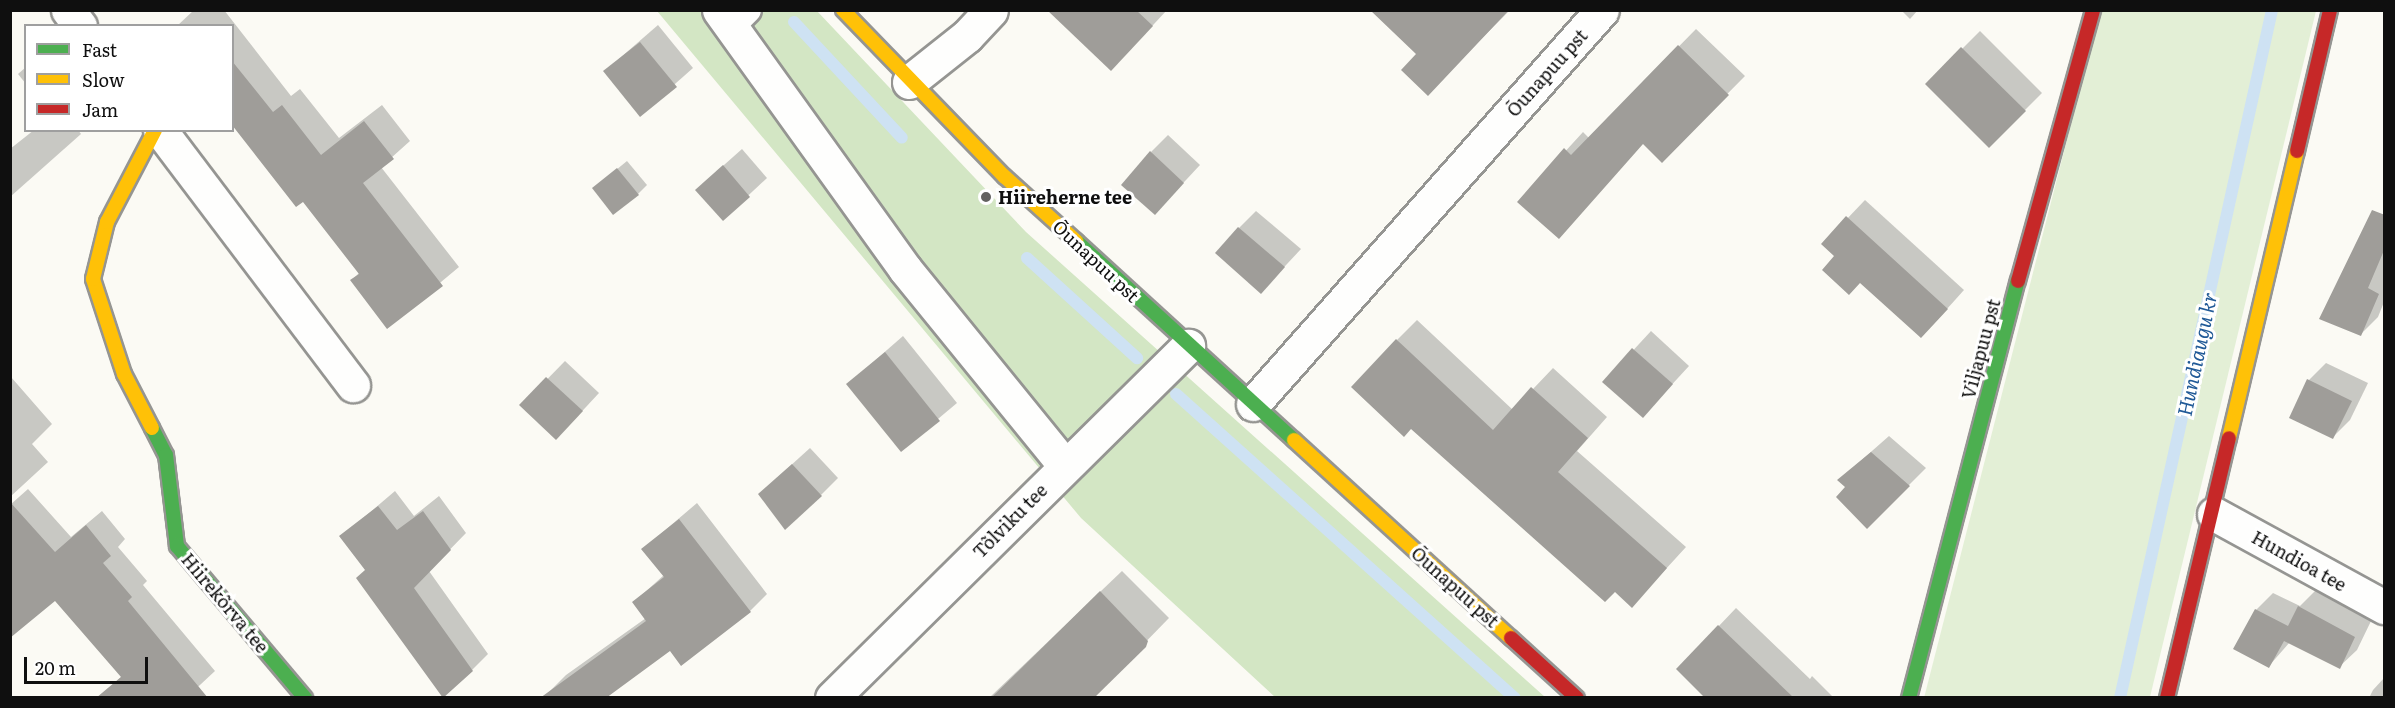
<!DOCTYPE html>
<meta charset="utf-8">
<style>
body{margin:0}
#map{position:relative;width:2395px;height:708px;overflow:hidden;background:#fbfaf4;font-family:Literata,serif}
div>[style]{position:absolute}
[style*='--x']{left:calc(var(--x)*1px);top:calc(var(--y)*1px);width:calc(var(--w)*1px);rotate:calc(var(--a)*1deg)}
.green>*{inset:0;background:#e3efd6}
.forest>*{inset:0;background:#d3e6c4}
.shadow>*{inset:0;background:#0003}
.stream>*{height:12px;margin:-6px;padding:0 6px;transform-origin:6px;border-radius:6px;background:#cee2f3}
.building>*{inset:0;background:#9f9d99}
.roads{filter:drop-shadow(2px 0 #959592) drop-shadow(-2px 0 #959592) drop-shadow(0 2px #959592) drop-shadow(0 -2px #959592)}
.lane>*{height:26px;margin:-13px;padding:0 13px;transform-origin:13px;border-radius:13px;background:#fefefd}
.street>*{height:33px;margin:-16.5px;padding:0 16.5px;transform-origin:16.5px;border-radius:16.5px;background:#fefefd}
.fast>*{height:14px;margin:-7px;padding:0 7px;transform-origin:7px;border-radius:7px;background:#4caf50}
.slow>*{height:14px;margin:-7px;padding:0 7px;transform-origin:7px;border-radius:7px;background:#ffc107}
.jam>*{height:14px;margin:-7px;padding:0 7px;transform-origin:7px;border-radius:7px;background:#c62828}
.dots>*{width:16px;height:16px;translate:-50% -50%;box-sizing:border-box;border:3px solid #fff;border-radius:50%}
span{translate:-50% -50%;white-space:nowrap;text-align:center;line-height:1.15;-webkit-text-stroke:6px #fff;paint-order:stroke}
.street-label{font-size:18px;color:#0f0f0f}
.poi-label{font-size:18px;color:#0f0f0f;font-weight:700}
.left{translate:0 -50%;text-align:left}
.water-label{font-size:20px;color:#215a97;font-style:italic}
.frame{position:absolute;inset:0;border:12px solid #0f0f0f;pointer-events:none}
.legend{position:absolute;left:24px;top:24px;width:210px;height:108px;box-sizing:border-box;background:#fff;border:2px solid #9f9f9f;margin:0;padding:8px 10px;list-style:none;font-size:18px;color:#0f0f0f}
.legend li{display:flex;align-items:center;gap:12px;height:30px}
.legend b{width:30px;border:2px solid #9f9f9f}
.scale{position:absolute;left:24px;top:657px;width:124px;height:27px;box-sizing:border-box;border:3px solid #0f0f0f;border-top:0;padding-left:8px;font-size:18px;line-height:21px;white-space:nowrap;color:#0f0f0f;-webkit-text-stroke:4px #fff;paint-order:stroke}
</style>
<div id="map">
<div class="green">
<div style="clip-path:polygon(2100px 11px,2316px 11px,2150px 697px,1924px 698px)"></div>
</div>
<div class="forest">
<div style="clip-path:polygon(657px 11px,817px 11px,1026px 232px,1545px 697px,1275px 697px,1081px 518px)"></div>
</div>
<div class="shadow">
<div style="clip-path:polygon(194px 10px,224px 10px,291px 96px,300px 89px,339px 138px,382px 105px,410px 141px,381px 167px,459px 267px,387px 327px,352px 280px,360px 272px,303px 200px,232px 123px,232px 26px,177px 26px)"></div>
<div style="clip-path:polygon(1064px 10px,1167px 10px,1129px 51px)"></div>
<div style="clip-path:polygon(1396px 10px,1510px 10px,1428px 93px,1418px 54px)"></div>
<div style="clip-path:polygon(1901px 10px,1918px 10px,1910px 19px)"></div>
<div style="clip-path:polygon(658px 25px,693px 68px,640px 115px,605px 71px)"></div>
<div style="clip-path:polygon(1696px 29px,1745px 76px,1662px 160px,1644px 142px,1519px 202px,1583px 132px,1589px 138px)"></div>
<div style="clip-path:polygon(1980px 31px,2042px 93px,1989px 146px,1927px 84px)"></div>
<div style="clip-path:polygon(26px 67px,26px 84px,18px 74px)"></div>
<div style="clip-path:polygon(34px 130px,78px 130px,81px 134px,10px 197px,10px 149px)"></div>
<div style="clip-path:polygon(1168px 135px,1200px 165px,1172px 195px,1151px 152px)"></div>
<div style="clip-path:polygon(742px 149px,767px 178px,723px 219px,715px 173px)"></div>
<div style="clip-path:polygon(627px 161px,647px 185px,638px 194px,594px 188px)"></div>
<div style="clip-path:polygon(1865px 200px,1964px 290px,1938px 319px,1861px 281px,1823px 244px)"></div>
<div style="clip-path:polygon(1256px 211px,1301px 249px,1261px 292px,1239px 228px)"></div>
<div style="clip-path:polygon(2384px 238px,2384px 302px,2378px 317px,2361px 334px,2321px 318px)"></div>
<div style="clip-path:polygon(1417px 320px,1513px 410px,1553px 368px,1607px 417px,1577px 451px,1686px 547px,1632px 606px,1397px 340px)"></div>
<div style="clip-path:polygon(1651px 331px,1689px 366px,1643px 416px,1604px 382px)"></div>
<div style="clip-path:polygon(903px 336px,957px 403px,901px 450px,848px 384px)"></div>
<div style="clip-path:polygon(565px 361px,599px 393px,573px 421px,522px 405px)"></div>
<div style="clip-path:polygon(2326px 363px,2368px 383px,2350px 420px,2333px 437px,2309px 380px)"></div>
<div style="clip-path:polygon(11px 377px,52px 424px,32px 444px,48px 462px,10px 497px)"></div>
<div style="clip-path:polygon(1889px 436px,1926px 468px,1867px 527px,1847px 487px,1839px 480px)"></div>
<div style="clip-path:polygon(810px 448px,838px 478px,821px 495px,778px 477px)"></div>
<div style="clip-path:polygon(28px 489px,71px 537px,102px 511px,125px 539px,118px 547px,147px 581px,143px 585px,215px 671px,186px 698px,113px 685px,122px 676px,10px 505px)"></div>
<div style="clip-path:polygon(395px 491px,414px 516px,439px 496px,466px 533px,429px 571px,488px 654px,472px 670px,367px 570px,341px 537px)"></div>
<div style="clip-path:polygon(697px 503px,767px 594px,750px 611px,670px 649px,549px 692px,566px 675px,646px 618px,634px 602px,664px 575px,643px 549px)"></div>
<div style="clip-path:polygon(1122px 571px,1169px 618px,1091px 698px,989px 698px)"></div>
<div style="clip-path:polygon(2316px 590px,2372px 619px,2357px 650px,2339px 667px,2290px 642px,2269px 666px,2256px 610px,2273px 593px,2300px 606px)"></div>
<div style="clip-path:polygon(1736px 608px,1810px 679px,1812px 676px,1834px 698px,1706px 698px,1678px 669px)"></div>
<div style="clip-path:polygon(2384px 678px,2384px 698px,2369px 698px,2373px 690px)"></div>
</div>
<div class="stream">
<div style="--x:794;--y:22;--w:158;--a:47"></div>
<div style="--x:1027;--y:258;--w:149;--a:42.3"></div>
<div style="--x:1176;--y:394;--w:455;--a:41.9"></div>
<div style="--x:2120;--y:698;--w:705;--a:-77.54"></div>
</div>
<div class="building">
<div style="clip-path:polygon(1047px 10px,1136px 10px,1153px 26px,1111px 71px)"></div>
<div style="clip-path:polygon(1370px 10px,1509px 10px,1428px 96px,1401px 70px,1416px 54px)"></div>
<div style="clip-path:polygon(640px 42px,677px 87px,640px 117px,603px 71px)"></div>
<div style="clip-path:polygon(1678px 45px,1729px 95px,1662px 163px,1643px 144px,1559px 239px,1517px 202px,1564px 148px,1571px 155px)"></div>
<div style="clip-path:polygon(1961px 47px,2026px 111px,1989px 148px,1925px 84px)"></div>
<div style="clip-path:polygon(232px 61px,273px 112px,282px 105px,321px 155px,364px 121px,394px 159px,363px 183px,443px 286px,387px 329px,350px 280px,359px 274px,303px 202px,296px 207px,232px 125px)"></div>
<div style="clip-path:polygon(1150px 151px,1184px 183px,1155px 215px,1121px 185px)"></div>
<div style="clip-path:polygon(723px 165px,750px 197px,723px 221px,695px 190px)"></div>
<div style="clip-path:polygon(617px 168px,639px 195px,613px 215px,592px 188px)"></div>
<div style="clip-path:polygon(2372px 210px,2385px 215px,2385px 248px,2368px 288px,2379px 294px,2361px 336px,2319px 319px)"></div>
<div style="clip-path:polygon(1846px 216px,1948px 309px,1921px 338px,1860px 283px,1849px 295px,1822px 270px,1834px 256px,1821px 244px)"></div>
<div style="clip-path:polygon(1238px 227px,1285px 267px,1261px 294px,1215px 253px)"></div>
<div style="clip-path:polygon(1396px 339px,1493px 430px,1531px 387px,1588px 438px,1558px 472px,1667px 568px,1632px 608px,1615px 592px,1605px 602px,1411px 429px,1404px 437px,1351px 387px)"></div>
<div style="clip-path:polygon(1632px 348px,1673px 384px,1643px 418px,1602px 382px)"></div>
<div style="clip-path:polygon(885px 352px,940px 421px,901px 452px,846px 384px)"></div>
<div style="clip-path:polygon(546px 377px,583px 411px,556px 440px,519px 405px)"></div>
<div style="clip-path:polygon(2307px 379px,2352px 401px,2333px 439px,2289px 418px)"></div>
<div style="clip-path:polygon(1871px 452px,1910px 486px,1867px 529px,1836px 497px,1845px 487px,1837px 480px)"></div>
<div style="clip-path:polygon(792px 464px,822px 496px,785px 530px,758px 494px)"></div>
<div style="clip-path:polygon(10px 502px,55px 552px,86px 525px,111px 556px,103px 563px,132px 597px,128px 601px,208px 698px,96px 698px,121px 677px,55px 601px,10px 638px)"></div>
<div style="clip-path:polygon(378px 506px,397px 530px,423px 511px,451px 550px,414px 588px,473px 671px,443px 698px,356px 578px,365px 570px,339px 536px)"></div>
<div style="clip-path:polygon(679px 519px,751px 612px,681px 666px,670px 651px,606px 698px,540px 698px,646px 621px,632px 602px,664px 577px,641px 549px)"></div>
<div style="clip-path:polygon(1100px 591px,1148px 641px,1146px 647px,1094px 698px,991px 698px)"></div>
<div style="clip-path:polygon(2298px 606px,2355px 637px,2340px 669px,2284px 641px,2269px 668px,2233px 649px,2255px 609px,2288px 626px)"></div>
<div style="clip-path:polygon(1718px 625px,1794px 698px,1705px 698px,1676px 669px)"></div>
</div>
<div class="roads">
<div class="lane">
<div style="--x:733;--y:25;--w:21;--a:-45"></div>
</div>
<div class="street">
<div style="--x:68;--y:10;--w:20;--a:53"></div>
<div style="--x:719;--y:10;--w:319;--a:54.3"></div>
<div style="--x:905;--y:269;--w:254;--a:50.9"></div>
<div style="--x:909;--y:82;--w:74;--a:-38.4"></div>
<div style="--x:967;--y:36;--w:35;--a:-47"></div>
<div style="--x:160;--y:130;--w:320;--a:52.9"></div>
<div style="--x:1253;--y:404;--w:526;--a:-48.47"></div>
<div style="--x:2214;--y:514;--w:194;--a:28.7"></div>
<div style="--x:832;--y:698;--w:501;--a:-44.68"></div>
</div>
<div class="fast">
<div style="--x:1076;--y:241;--w:295;--a:42.4"></div>
<div style="--x:152;--y:428;--w:30;--a:63"></div>
<div style="--x:166;--y:455;--w:92;--a:83.1"></div>
<div style="--x:177;--y:546;--w:199;--a:49.9"></div>
<div style="--x:1909;--y:698;--w:431;--a:-75.4"></div>
</div>
<div class="slow">
<div style="--x:843;--y:10;--w:233;--a:45.9"></div>
<div style="--x:1005;--y:177;--w:96;--a:42"></div>
<div style="--x:152;--y:428;--w:61;--a:-117.4"></div>
<div style="--x:124;--y:374;--w:100;--a:-108.1"></div>
<div style="--x:93;--y:279;--w:59;--a:-76.2"></div>
<div style="--x:107;--y:222;--w:104;--a:-62.4"></div>
<div style="--x:2229;--y:438;--w:295;--a:-76.7"></div>
<div style="--x:1294;--y:440;--w:294;--a:42.4"></div>
</div>
<div class="jam">
<div style="--x:2297;--y:151;--w:145;--a:-76.8"></div>
<div style="--x:2018;--y:281;--w:281;--a:-74.5"></div>
<div style="--x:1511;--y:638;--w:89;--a:42.3"></div>
<div style="--x:2167;--y:698;--w:267;--a:-76.6"></div>
</div>
</div>
<div class="dots">
<div style="left:986px;top:197px;background:#62615f"></div>
</div>
<div class="street-label">
<span style="left:1547px;top:73px;rotate:-48deg">Õunapuu pst</span>
<span style="left:1096px;top:261px;rotate:43deg">Õunapuu pst</span>
<span style="left:1981px;top:349px;rotate:-75deg">Viljapuu pst</span>
<span style="left:1010px;top:521px;rotate:-45deg">Tõlviku tee</span>
<span style="left:2299px;top:561px;rotate:29deg">Hundioa tee</span>
<span style="left:1455px;top:587px;rotate:42deg">Õunapuu pst</span>
<span style="left:225px;top:603px;rotate:50deg">Hiirekõrva tee</span>
</div>
<div class="poi-label">
<span class="left" style="left:998px;top:197px">Hiireherne tee</span>
</div>
<div class="water-label">
<span style="left:2196px;top:354px;rotate:-78deg">Hundiaugu kr</span>
</div>
<div class="frame"></div>
<ul class="legend">
<li><b style="height:8px;background:#4caf50"></b>Fast</li>
<li><b style="height:8px;background:#ffc107"></b>Slow</li>
<li><b style="height:8px;background:#c62828"></b>Jam</li>
</ul>
<div class="scale">20 m</div>
</div>
